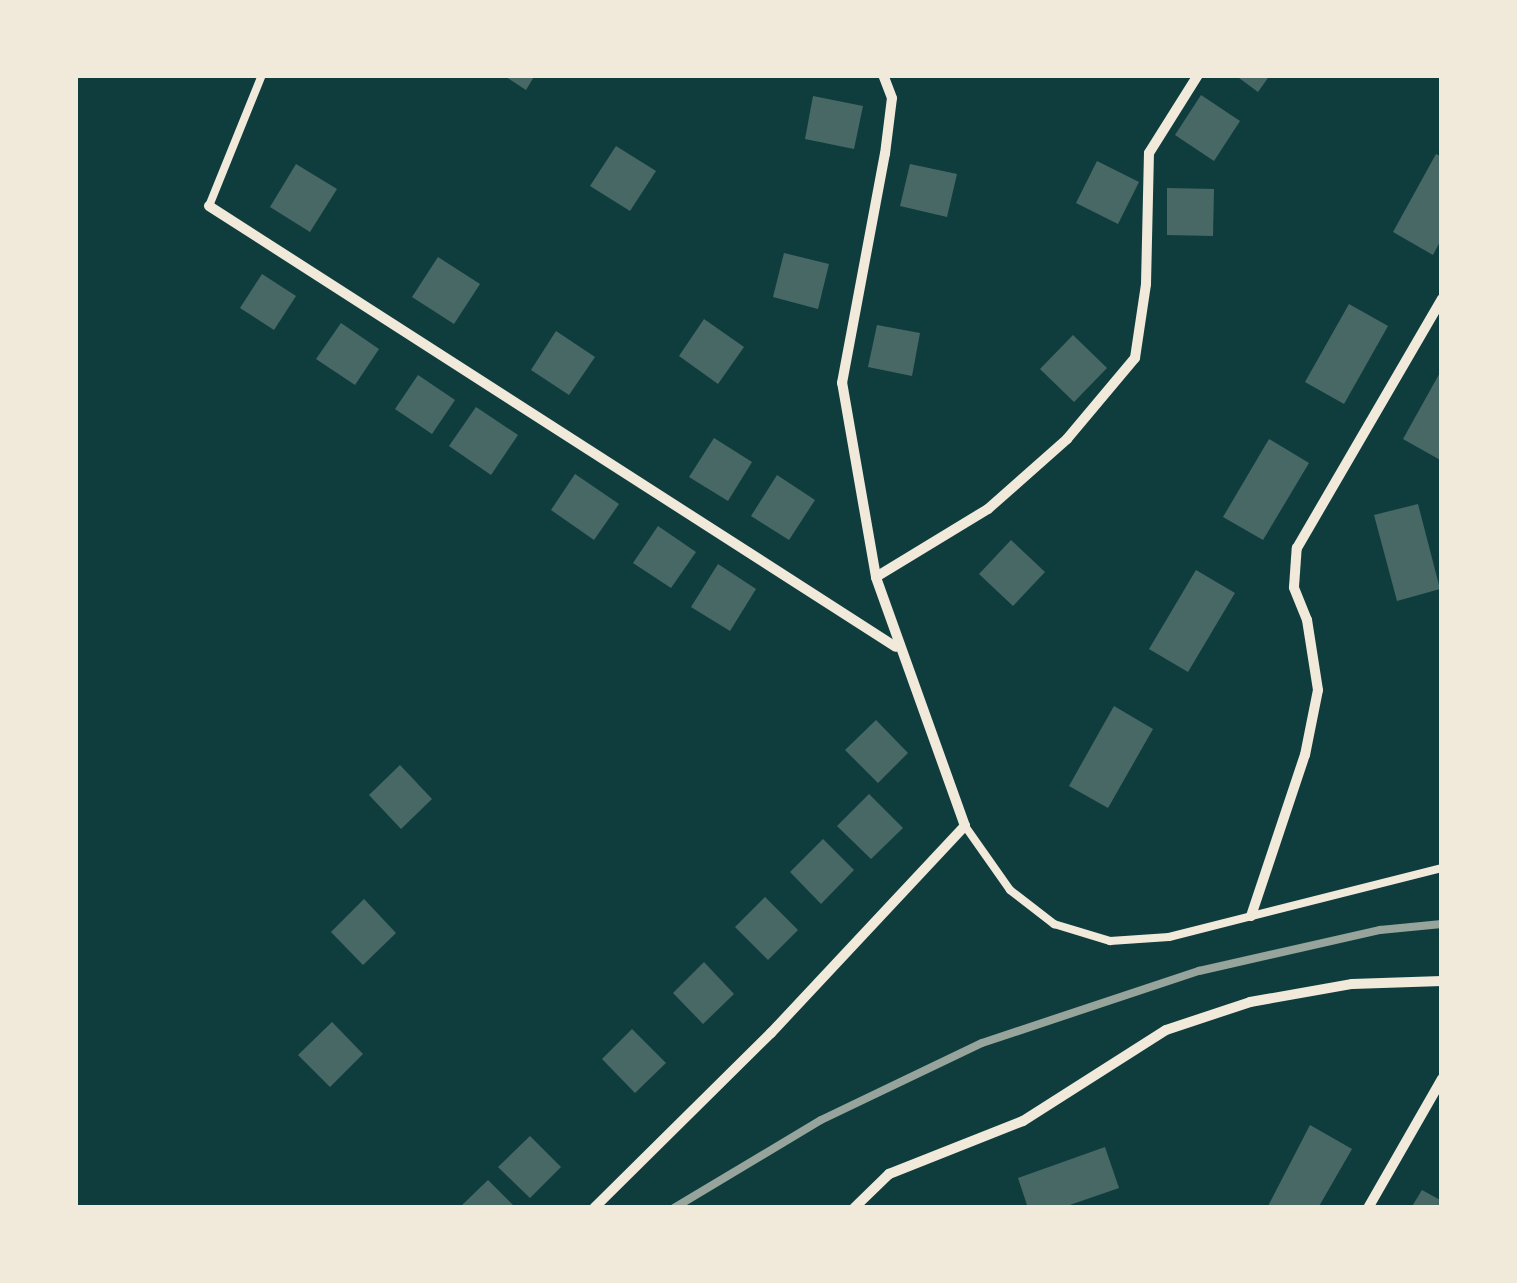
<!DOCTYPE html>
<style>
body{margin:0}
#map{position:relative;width:1517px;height:1283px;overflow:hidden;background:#0f3d3e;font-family:"Nunito Sans",sans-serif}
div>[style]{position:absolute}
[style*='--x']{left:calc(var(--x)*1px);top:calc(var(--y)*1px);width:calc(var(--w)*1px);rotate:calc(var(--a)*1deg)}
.building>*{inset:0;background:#486865}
.service>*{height:8px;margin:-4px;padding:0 4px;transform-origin:4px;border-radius:4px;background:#f1e9da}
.minor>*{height:10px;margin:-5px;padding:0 5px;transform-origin:5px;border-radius:5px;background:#f1e9da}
.rail>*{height:8px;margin:-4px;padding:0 4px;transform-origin:4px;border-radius:4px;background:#97a49c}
span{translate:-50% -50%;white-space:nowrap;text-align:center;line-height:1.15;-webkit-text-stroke:8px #f1e9da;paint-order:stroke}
.frame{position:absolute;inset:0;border:78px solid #f1e9da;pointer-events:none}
</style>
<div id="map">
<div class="building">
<div style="clip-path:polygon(503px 75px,535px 75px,526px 90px)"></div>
<div style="clip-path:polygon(1235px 75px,1270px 75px,1258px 92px)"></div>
<div style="clip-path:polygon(1201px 95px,1240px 121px,1214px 161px,1175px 135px)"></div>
<div style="clip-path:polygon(813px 96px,863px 106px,854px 149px,805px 139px)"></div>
<div style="clip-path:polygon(616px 146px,656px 171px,630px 211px,590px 186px)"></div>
<div style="clip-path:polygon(1436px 154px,1442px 157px,1442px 238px,1433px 255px,1393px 232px)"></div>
<div style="clip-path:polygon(1097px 161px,1139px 182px,1118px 224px,1076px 203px)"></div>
<div style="clip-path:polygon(296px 164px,337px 189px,310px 232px,270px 207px)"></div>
<div style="clip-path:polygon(910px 164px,957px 174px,947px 217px,900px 206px)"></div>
<div style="clip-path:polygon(1167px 188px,1214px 189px,1213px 236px,1167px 235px)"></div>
<div style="clip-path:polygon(784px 253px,829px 264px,818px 309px,773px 297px)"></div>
<div style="clip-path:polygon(438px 257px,480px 284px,454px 324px,412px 297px)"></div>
<div style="clip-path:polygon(262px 274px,296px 296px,274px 330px,240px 308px)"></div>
<div style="clip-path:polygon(1349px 304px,1388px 326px,1344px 404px,1305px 382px)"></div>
<div style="clip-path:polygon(704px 319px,744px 347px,718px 384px,679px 356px)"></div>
<div style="clip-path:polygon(341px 323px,379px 349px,355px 385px,316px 359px)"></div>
<div style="clip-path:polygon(877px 325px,920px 333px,912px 376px,868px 367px)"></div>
<div style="clip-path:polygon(556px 331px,595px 357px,569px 395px,531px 370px)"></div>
<div style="clip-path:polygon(1073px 335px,1107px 368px,1074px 402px,1040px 369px)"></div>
<div style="clip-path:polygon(1442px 369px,1442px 461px,1403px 439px)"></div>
<div style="clip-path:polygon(418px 375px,455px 400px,432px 434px,395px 409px)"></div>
<div style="clip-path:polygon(476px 407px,518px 435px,491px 475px,449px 446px)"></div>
<div style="clip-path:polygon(714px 438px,752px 462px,728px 501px,689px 477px)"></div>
<div style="clip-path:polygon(1269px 439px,1309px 463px,1263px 540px,1223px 517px)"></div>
<div style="clip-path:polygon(575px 474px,619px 504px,594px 540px,551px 510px)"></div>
<div style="clip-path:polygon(777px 475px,815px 500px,789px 540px,751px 516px)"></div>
<div style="clip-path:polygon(1418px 504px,1440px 589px,1397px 601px,1374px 515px)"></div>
<div style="clip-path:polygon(658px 526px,696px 552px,671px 588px,633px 563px)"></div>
<div style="clip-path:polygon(1011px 540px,1045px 572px,1013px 606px,979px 574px)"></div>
<div style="clip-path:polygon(718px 564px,756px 589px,730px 631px,691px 607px)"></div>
<div style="clip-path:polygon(1196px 570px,1235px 593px,1188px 672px,1149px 649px)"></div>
<div style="clip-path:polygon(1114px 706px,1153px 729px,1108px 808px,1069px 786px)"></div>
<div style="clip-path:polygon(876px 720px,908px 753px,878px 783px,845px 750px)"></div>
<div style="clip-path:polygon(400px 765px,432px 799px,401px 829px,369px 795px)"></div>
<div style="clip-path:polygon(869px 794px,903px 828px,871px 859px,837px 826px)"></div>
<div style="clip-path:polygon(823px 839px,854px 870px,821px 904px,790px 872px)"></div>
<div style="clip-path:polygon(765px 897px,798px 930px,768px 960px,735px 927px)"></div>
<div style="clip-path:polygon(364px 899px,396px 933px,363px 965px,331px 932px)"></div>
<div style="clip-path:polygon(704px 962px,734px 994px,703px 1024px,673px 993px)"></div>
<div style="clip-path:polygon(332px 1022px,363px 1054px,330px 1087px,298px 1055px)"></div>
<div style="clip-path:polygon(632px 1029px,666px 1063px,635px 1093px,602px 1059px)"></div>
<div style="clip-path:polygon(1310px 1125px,1352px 1149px,1318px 1208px,1267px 1208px)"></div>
<div style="clip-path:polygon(530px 1136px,561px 1167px,530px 1198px,498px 1167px)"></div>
<div style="clip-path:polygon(1105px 1147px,1119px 1188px,1061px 1208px,1028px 1208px,1018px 1178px)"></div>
<div style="clip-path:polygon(488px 1180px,516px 1208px,459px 1208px)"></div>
<div style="clip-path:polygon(1422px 1190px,1442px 1201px,1442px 1208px,1411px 1208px)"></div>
</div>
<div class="service">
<div style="--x:209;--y:206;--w:141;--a:-68"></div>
<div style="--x:965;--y:826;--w:78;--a:54.9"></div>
<div style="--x:1010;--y:890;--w:56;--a:37.7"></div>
<div style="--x:1054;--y:924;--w:59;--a:16.9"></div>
<div style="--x:1110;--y:941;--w:59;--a:-3.9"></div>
<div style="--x:1169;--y:937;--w:282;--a:-14.2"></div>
</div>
<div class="minor">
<div style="--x:209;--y:206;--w:816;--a:32.7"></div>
<div style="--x:876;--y:577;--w:131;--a:-31.3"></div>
<div style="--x:988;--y:509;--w:106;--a:-41.5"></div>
<div style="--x:1067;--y:439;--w:106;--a:-50"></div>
<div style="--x:1135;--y:358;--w:75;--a:-81.5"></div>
<div style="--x:1146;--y:284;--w:131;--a:-88.7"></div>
<div style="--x:1149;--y:153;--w:92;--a:-57.9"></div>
<div style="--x:1251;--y:916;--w:170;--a:-71.5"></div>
<div style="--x:1305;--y:755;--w:66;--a:-78.7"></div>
<div style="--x:1318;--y:690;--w:71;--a:-98.9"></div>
<div style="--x:1307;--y:620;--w:35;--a:-112"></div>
<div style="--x:1294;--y:587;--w:39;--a:-86"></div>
<div style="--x:1297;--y:548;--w:288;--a:-59.8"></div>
<div style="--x:594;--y:1208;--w:249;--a:-44.7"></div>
<div style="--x:771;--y:1033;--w:284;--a:-46.9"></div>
<div style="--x:965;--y:826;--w:264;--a:-109.7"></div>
<div style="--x:876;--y:577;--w:197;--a:-99.9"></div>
<div style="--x:842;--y:383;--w:233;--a:-79.4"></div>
<div style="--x:885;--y:154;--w:56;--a:-82.9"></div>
<div style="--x:892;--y:98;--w:25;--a:-111"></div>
<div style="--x:854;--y:1208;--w:49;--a:-44.2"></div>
<div style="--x:889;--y:1174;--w:144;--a:-21.6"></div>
<div style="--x:1023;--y:1121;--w:169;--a:-32.5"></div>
<div style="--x:1166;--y:1030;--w:89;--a:-18.4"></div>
<div style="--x:1250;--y:1002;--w:104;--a:-10"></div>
<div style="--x:1352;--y:984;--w:90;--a:-1.9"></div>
<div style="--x:1368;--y:1208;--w:149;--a:-60.2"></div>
</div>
<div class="rail">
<div style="--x:674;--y:1208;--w:171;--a:-30.9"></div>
<div style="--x:821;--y:1120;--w:178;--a:-25.6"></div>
<div style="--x:982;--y:1043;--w:229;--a:-18.4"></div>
<div style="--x:1199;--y:971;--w:186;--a:-12.8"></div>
<div style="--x:1380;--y:930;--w:62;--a:-5.5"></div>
</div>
<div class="frame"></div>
</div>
